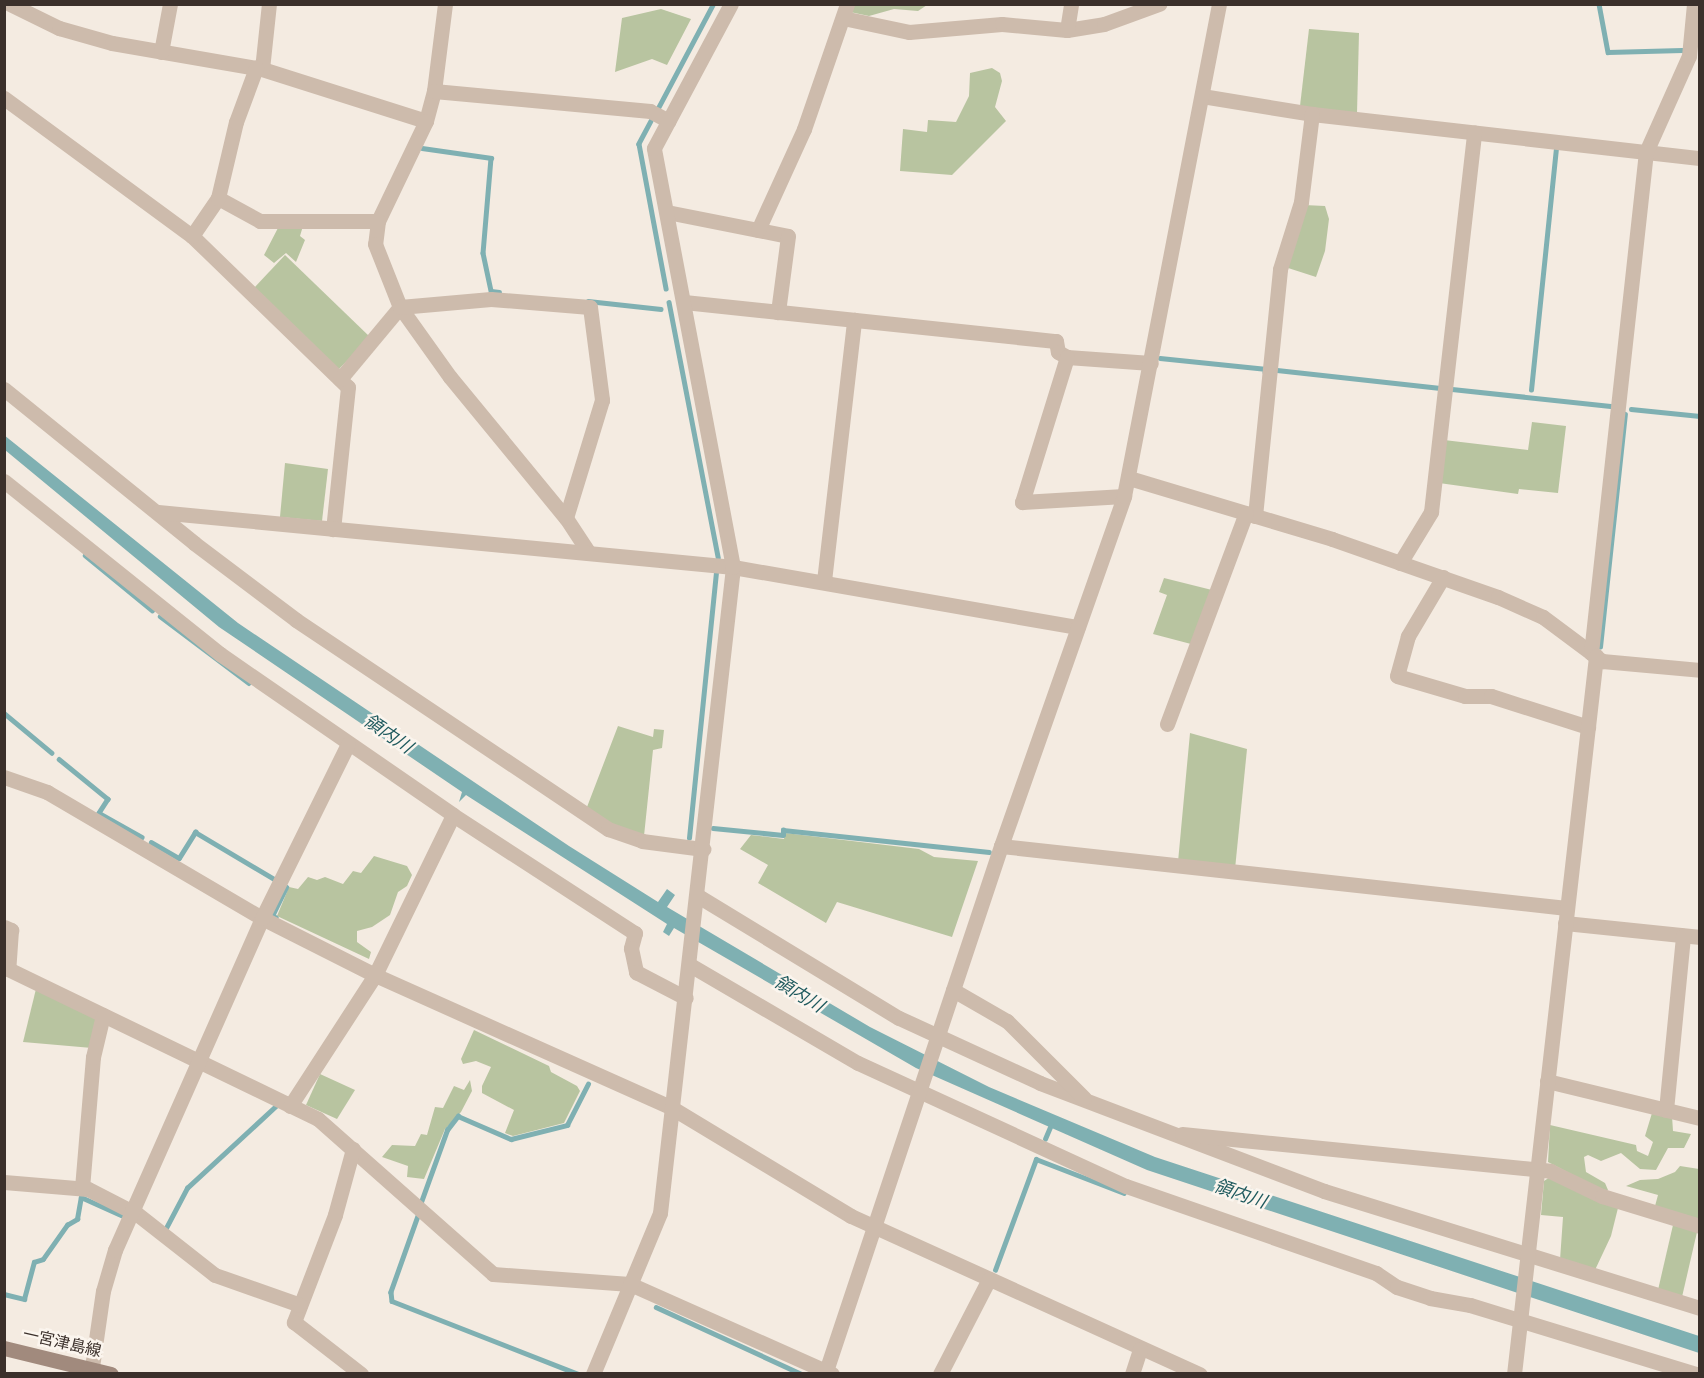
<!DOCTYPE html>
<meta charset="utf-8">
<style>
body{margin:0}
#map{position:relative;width:1704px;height:1378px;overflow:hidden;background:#f4ebe1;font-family:"Public Sans","Noto Sans JP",sans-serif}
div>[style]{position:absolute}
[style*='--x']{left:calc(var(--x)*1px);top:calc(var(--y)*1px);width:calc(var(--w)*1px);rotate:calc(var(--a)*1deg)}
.green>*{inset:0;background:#b8c4a0}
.water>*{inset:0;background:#7fb0b2}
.stream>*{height:4.5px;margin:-2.25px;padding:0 2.25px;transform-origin:2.25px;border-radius:2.25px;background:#7fb0b2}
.minor>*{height:15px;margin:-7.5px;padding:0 7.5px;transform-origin:7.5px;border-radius:7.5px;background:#cdbbac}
.tertiary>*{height:15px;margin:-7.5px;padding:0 7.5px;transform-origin:7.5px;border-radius:7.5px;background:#cdbbac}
.secondary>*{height:15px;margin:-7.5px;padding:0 7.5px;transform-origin:7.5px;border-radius:7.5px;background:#a18a7d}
span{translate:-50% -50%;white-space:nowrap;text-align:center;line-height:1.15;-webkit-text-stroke:5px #fbf5ee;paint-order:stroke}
.street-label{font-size:16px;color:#3b302b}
.water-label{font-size:18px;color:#1f5a5e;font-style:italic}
.frame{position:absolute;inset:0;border:6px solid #3b302b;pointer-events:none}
</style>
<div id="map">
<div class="green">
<div style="clip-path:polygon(853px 5px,927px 5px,918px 11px,894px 9px,869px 16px,850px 12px)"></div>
<div style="clip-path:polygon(661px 9px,691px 19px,667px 65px,652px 59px,615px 72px,622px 18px)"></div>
<div style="clip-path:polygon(1309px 29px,1359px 33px,1357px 113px,1300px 106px)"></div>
<div style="clip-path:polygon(992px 68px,1000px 73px,1002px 81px,995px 107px,1006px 121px,952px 175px,900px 171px,903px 129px,927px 132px,928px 120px,956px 122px,969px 96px,970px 73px)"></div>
<div style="clip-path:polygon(1304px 205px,1325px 206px,1329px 219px,1325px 251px,1316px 277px,1285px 267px)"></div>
<div style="clip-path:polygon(279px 226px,303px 226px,300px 236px,305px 240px,296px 262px,286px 253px,274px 263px,264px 255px)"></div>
<div style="clip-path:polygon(285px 255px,370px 337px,338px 370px,254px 288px)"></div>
<div style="clip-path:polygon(1532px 422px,1566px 426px,1558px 493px,1519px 489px,1518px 494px,1439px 483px,1444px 440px,1528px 450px)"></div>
<div style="clip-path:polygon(285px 463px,328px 469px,322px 521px,280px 517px)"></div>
<div style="clip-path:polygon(1164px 578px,1212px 590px,1191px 644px,1153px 634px,1167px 595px,1159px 592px)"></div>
<div style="clip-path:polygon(618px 726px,653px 737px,654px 729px,664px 730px,662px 748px,653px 750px,644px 836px,612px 825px,587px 807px)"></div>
<div style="clip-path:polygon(1190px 733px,1247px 749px,1235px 869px,1178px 862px)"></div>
<div style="clip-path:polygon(785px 833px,919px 849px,934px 857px,978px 861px,952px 937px,837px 902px,826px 923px,758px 883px,768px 865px,740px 849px,751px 835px,784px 839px)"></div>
<div style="clip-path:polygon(374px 856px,407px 866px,412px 875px,407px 886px,398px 892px,390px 915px,372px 927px,357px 931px,357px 942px,371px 952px,369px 959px,277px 916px,289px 887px,298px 889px,308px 877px,317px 880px,325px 877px,343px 884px,353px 871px,361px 873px)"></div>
<div style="clip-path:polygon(36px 989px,96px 1017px,92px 1048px,23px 1042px)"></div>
<div style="clip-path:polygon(474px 1030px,549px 1066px,551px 1072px,577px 1086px,580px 1091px,564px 1123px,513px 1136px,505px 1133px,514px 1110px,482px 1093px,482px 1086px,491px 1067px,476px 1061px,463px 1064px,461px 1059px)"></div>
<div style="clip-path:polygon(320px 1074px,355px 1090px,337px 1119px,306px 1105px)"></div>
<div style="clip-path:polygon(470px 1080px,472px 1091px,461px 1112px,445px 1129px,424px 1179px,407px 1177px,408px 1166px,382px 1157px,392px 1145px,415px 1146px,421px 1134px,427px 1135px,435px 1107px,443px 1108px,454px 1086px,464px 1090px)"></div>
<div style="clip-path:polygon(1652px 1113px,1672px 1116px,1673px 1131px,1691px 1134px,1684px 1148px,1668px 1148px,1656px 1170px,1640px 1169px,1621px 1153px,1601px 1161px,1588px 1155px,1584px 1157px,1586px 1172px,1605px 1183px,1608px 1190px,1604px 1191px,1548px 1162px,1550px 1125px,1636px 1145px,1637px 1151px,1648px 1156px,1653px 1142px,1645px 1136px)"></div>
<div style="clip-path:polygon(1680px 1166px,1699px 1169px,1699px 1219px,1655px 1206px,1658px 1195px,1626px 1186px,1640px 1180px,1658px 1179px,1675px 1172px)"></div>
<div style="clip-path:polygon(1550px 1177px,1618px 1208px,1611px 1236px,1595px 1270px,1560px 1260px,1563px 1217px,1541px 1215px,1544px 1181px)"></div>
<div style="clip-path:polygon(1673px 1225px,1697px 1232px,1682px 1297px,1658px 1290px)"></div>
</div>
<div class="water">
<div style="clip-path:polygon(4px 435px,238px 623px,569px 846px,658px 902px,667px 889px,675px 895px,667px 907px,870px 1027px,989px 1087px,1155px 1157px,1699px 1336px,1699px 1353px,1147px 1170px,916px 1068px,674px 928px,669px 936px,663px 932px,667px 924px,466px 795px,459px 802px,462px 792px,219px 627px,5px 450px)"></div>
</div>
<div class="stream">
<div style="--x:1599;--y:4;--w:49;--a:79.4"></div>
<div style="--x:1608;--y:52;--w:74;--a:-1.5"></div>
<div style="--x:658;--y:108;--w:118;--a:-62.1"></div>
<div style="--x:651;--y:121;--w:26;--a:118"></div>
<div style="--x:639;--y:144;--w:147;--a:79.4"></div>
<div style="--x:422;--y:148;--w:70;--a:8.2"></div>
<div style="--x:491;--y:158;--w:95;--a:94.8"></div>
<div style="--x:483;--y:253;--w:39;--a:78"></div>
<div style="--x:491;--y:291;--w:8;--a:7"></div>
<div style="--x:588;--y:301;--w:73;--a:6.3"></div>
<div style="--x:669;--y:302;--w:260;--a:79.1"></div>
<div style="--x:1160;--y:358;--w:107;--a:5.9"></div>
<div style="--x:1266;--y:369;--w:3;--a:108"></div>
<div style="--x:1277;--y:370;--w:164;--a:6.3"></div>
<div style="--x:1452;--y:389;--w:159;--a:6.1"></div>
<div style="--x:1531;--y:390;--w:241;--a:-84.1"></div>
<div style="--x:1631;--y:409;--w:69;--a:5.8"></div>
<div style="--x:85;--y:555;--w:87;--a:39.4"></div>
<div style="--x:160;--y:616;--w:111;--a:37"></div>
<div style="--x:1600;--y:647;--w:234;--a:-83.9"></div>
<div style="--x:4;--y:713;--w:62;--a:39.8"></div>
<div style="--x:59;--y:759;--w:63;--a:39.2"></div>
<div style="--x:108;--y:799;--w:17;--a:123"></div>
<div style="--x:99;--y:813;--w:49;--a:29.2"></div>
<div style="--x:713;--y:828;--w:70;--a:5.7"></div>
<div style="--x:783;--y:835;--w:5;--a:-90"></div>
<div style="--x:783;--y:830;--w:207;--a:6.1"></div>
<div style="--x:689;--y:838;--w:268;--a:-84.2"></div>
<div style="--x:151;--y:842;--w:32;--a:30"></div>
<div style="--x:179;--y:858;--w:31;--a:-58"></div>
<div style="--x:195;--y:832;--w:92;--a:30.7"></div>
<div style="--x:276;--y:918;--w:4;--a:-153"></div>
<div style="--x:272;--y:916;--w:32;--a:-64"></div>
<div style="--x:1045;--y:1139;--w:15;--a:-67"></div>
<div style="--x:421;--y:1202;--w:77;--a:-70.1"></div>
<div style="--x:447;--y:1130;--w:18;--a:-52"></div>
<div style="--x:458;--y:1116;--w:58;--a:23.5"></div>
<div style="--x:511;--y:1139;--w:58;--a:-14"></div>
<div style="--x:567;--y:1125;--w:46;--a:-62.9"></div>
<div style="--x:418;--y:1216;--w:81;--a:109.6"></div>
<div style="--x:391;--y:1292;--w:9;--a:84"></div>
<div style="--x:392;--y:1301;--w:200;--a:21.4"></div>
<div style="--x:166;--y:1228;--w:45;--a:-62.3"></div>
<div style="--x:187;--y:1188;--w:121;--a:-42.7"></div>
<div style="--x:995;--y:1270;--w:118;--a:-69.7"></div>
<div style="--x:1036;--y:1159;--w:94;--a:21.1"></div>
<div style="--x:4;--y:1294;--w:21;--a:14"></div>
<div style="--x:24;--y:1299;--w:38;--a:-75"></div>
<div style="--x:34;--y:1262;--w:9;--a:-18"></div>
<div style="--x:43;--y:1259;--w:42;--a:-54.8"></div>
<div style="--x:67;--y:1225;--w:12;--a:-31"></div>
<div style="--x:77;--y:1219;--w:22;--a:-80"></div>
<div style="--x:81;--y:1197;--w:44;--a:24.2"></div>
<div style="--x:656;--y:1307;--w:161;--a:24.7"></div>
</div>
<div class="minor">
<div style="--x:10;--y:4;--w:55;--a:26.1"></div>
<div style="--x:59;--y:28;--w:55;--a:15.8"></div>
<div style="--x:112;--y:43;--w:152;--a:9.8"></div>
<div style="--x:262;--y:69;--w:172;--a:17.6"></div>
<div style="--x:445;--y:4;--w:88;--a:97.2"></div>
<div style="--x:434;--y:91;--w:31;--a:105"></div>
<div style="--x:426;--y:121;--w:111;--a:115.6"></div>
<div style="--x:378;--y:221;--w:23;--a:97"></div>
<div style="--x:375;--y:244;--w:68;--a:68.4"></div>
<div style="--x:400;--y:307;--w:86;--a:54.5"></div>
<div style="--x:450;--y:377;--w:183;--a:50.6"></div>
<div style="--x:566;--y:518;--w:42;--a:56.7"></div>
<div style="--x:843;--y:18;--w:67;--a:12"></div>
<div style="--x:909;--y:32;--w:93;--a:-4.9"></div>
<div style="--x:1002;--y:24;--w:65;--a:5.3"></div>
<div style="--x:1067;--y:30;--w:37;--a:-9"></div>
<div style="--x:1104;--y:24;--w:59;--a:-20"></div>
<div style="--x:1067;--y:30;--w:26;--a:-81"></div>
<div style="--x:161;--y:52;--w:49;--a:-79.4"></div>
<div style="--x:262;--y:69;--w:65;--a:-83.9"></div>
<div style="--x:434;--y:91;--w:217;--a:5.3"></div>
<div style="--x:650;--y:111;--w:21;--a:28"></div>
<div style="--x:1202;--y:96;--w:111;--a:9.3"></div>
<div style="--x:1312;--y:114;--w:390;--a:6.5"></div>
<div style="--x:4;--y:98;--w:233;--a:36.3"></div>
<div style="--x:192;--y:236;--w:217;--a:44.1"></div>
<div style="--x:348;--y:387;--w:143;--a:96"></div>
<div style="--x:218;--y:198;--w:48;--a:28.7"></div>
<div style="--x:260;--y:221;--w:118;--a:0"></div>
<div style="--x:667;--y:212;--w:123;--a:11.2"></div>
<div style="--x:788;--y:236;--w:77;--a:97.5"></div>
<div style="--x:758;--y:230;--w:111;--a:-65.5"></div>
<div style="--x:804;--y:129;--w:132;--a:-71"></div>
<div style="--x:192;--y:236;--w:46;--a:-55.6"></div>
<div style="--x:218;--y:198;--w:78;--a:-76.7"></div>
<div style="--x:236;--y:122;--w:58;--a:-69.7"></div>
<div style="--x:684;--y:302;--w:374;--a:6"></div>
<div style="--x:1056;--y:341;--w:11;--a:80"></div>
<div style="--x:1058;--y:352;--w:10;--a:29"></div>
<div style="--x:1067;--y:357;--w:84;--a:4.1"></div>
<div style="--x:1067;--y:357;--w:152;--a:107.2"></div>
<div style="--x:1022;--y:502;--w:102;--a:-3.4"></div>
<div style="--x:340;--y:379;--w:94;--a:-50.2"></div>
<div style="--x:400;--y:307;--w:91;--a:-5"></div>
<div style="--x:491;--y:299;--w:99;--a:4.6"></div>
<div style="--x:590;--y:307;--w:94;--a:82.6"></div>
<div style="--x:602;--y:400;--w:123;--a:107"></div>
<div style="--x:4;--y:389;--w:245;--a:39"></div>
<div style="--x:194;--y:543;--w:128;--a:37"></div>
<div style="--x:296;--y:620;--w:376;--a:33.8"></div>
<div style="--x:608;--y:829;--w:36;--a:19"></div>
<div style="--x:642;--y:841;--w:62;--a:7.5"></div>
<div style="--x:1129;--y:478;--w:212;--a:16.7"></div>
<div style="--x:1332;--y:539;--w:176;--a:19.3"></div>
<div style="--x:1498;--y:597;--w:49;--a:24"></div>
<div style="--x:1543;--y:617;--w:74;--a:36.7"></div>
<div style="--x:1602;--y:661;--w:98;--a:5.2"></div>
<div style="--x:4;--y:481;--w:277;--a:38.7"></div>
<div style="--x:220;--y:654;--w:283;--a:34.6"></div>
<div style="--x:453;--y:815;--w:217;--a:33"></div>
<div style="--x:635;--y:933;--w:16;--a:105"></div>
<div style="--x:631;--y:948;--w:25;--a:78"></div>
<div style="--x:636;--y:972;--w:56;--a:27.5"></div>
<div style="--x:158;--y:512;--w:578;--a:5.46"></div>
<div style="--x:733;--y:567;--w:350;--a:9.9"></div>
<div style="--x:1255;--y:516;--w:248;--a:-84.2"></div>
<div style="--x:1280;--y:269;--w:70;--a:-72.6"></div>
<div style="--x:1301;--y:202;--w:89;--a:-82.9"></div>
<div style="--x:1400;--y:563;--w:60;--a:-58.7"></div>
<div style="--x:1431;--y:512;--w:382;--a:-83.5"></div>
<div style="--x:1443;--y:577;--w:69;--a:120.7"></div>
<div style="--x:1408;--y:636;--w:41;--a:105.4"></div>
<div style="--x:1397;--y:676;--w:71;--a:16.4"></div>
<div style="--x:1465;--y:696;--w:26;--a:0"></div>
<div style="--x:1491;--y:696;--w:102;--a:17.7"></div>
<div style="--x:824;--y:581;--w:263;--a:-83.4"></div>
<div style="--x:1591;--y:653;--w:504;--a:-83.74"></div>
<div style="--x:1646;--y:152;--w:105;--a:-65.9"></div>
<div style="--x:1689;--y:56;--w:52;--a:-84.5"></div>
<div style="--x:1167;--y:724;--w:225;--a:-69.5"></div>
<div style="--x:4;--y:777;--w:46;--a:19.2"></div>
<div style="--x:47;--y:792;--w:249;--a:30.4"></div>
<div style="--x:262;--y:918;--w:127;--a:26.8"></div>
<div style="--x:375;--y:975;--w:325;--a:24.1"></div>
<div style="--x:672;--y:1108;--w:209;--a:31.1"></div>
<div style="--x:851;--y:1216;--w:383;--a:24.4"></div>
<div style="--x:1001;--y:846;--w:569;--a:6.25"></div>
<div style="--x:698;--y:896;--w:235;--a:31.3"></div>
<div style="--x:899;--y:1018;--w:155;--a:24.7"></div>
<div style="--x:1040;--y:1083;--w:304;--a:20.8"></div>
<div style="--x:1324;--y:1191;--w:394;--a:17.3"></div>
<div style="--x:1565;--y:923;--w:136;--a:5.9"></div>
<div style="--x:4;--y:927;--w:8;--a:23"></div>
<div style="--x:11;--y:930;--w:39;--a:94"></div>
<div style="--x:8;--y:969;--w:344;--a:25.8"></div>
<div style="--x:318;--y:1119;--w:234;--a:41.5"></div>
<div style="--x:493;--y:1274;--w:137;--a:4.2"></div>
<div style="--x:630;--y:1284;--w:221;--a:24"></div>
<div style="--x:690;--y:965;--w:194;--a:30.3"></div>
<div style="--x:858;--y:1063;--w:295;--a:24.7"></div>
<div style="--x:1126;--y:1186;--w:265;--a:19.2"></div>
<div style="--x:1376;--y:1273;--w:25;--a:34"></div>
<div style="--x:1397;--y:1287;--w:35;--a:18"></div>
<div style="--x:1430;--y:1298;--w:41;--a:9.9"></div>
<div style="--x:1470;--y:1305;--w:236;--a:17"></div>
<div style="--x:953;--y:990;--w:62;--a:29.9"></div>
<div style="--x:1007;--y:1021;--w:109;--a:45"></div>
<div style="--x:1547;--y:1081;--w:157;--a:13.6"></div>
<div style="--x:290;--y:1106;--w:156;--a:-57"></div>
<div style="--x:375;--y:975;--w:178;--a:-64"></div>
<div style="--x:1666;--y:1110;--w:175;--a:-84.4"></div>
<div style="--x:1182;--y:1134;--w:370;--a:5.7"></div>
<div style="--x:1550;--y:1171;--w:58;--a:25.7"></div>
<div style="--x:1602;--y:1196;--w:102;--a:17"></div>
<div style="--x:353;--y:1149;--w:68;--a:105.3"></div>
<div style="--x:335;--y:1215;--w:115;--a:111"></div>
<div style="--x:294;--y:1322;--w:85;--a:37.8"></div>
<div style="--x:4;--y:1182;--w:84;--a:4.8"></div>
<div style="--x:88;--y:1189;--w:48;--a:27.1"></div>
<div style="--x:82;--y:1188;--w:131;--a:-85.2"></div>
<div style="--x:93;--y:1057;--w:43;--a:-76.6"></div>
<div style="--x:132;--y:1210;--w:105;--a:38.1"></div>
<div style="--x:215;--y:1275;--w:90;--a:19.4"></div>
<div style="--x:91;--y:1374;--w:84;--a:-81.8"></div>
<div style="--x:103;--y:1291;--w:43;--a:-73.7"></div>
<div style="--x:115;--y:1250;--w:363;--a:-66.1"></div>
<div style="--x:262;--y:918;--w:194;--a:-63.7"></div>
<div style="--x:825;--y:1374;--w:557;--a:-71.57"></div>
<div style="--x:1001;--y:846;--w:371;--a:-70.6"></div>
<div style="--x:1124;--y:496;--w:501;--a:-79.07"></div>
<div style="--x:940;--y:1374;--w:107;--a:-62.7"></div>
<div style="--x:1132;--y:1374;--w:26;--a:-72"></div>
<div style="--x:1514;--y:1374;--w:723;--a:-83.48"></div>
</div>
<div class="tertiary">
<div style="--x:593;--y:1374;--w:174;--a:-67.4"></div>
<div style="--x:660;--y:1213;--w:650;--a:-83.55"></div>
<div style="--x:733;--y:567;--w:426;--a:-100.7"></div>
<div style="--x:654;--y:148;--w:163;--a:-61.9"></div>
</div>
<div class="secondary">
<div style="--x:4;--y:1348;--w:110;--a:13.7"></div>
</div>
<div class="street-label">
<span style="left:62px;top:1343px;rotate:13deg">一宮津島線</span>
</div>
<div class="water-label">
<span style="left:388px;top:734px;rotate:34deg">領内川</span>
<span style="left:799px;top:994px;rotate:31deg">領内川</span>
<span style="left:1240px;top:1194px;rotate:19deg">領内川</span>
</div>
<div class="frame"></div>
</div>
